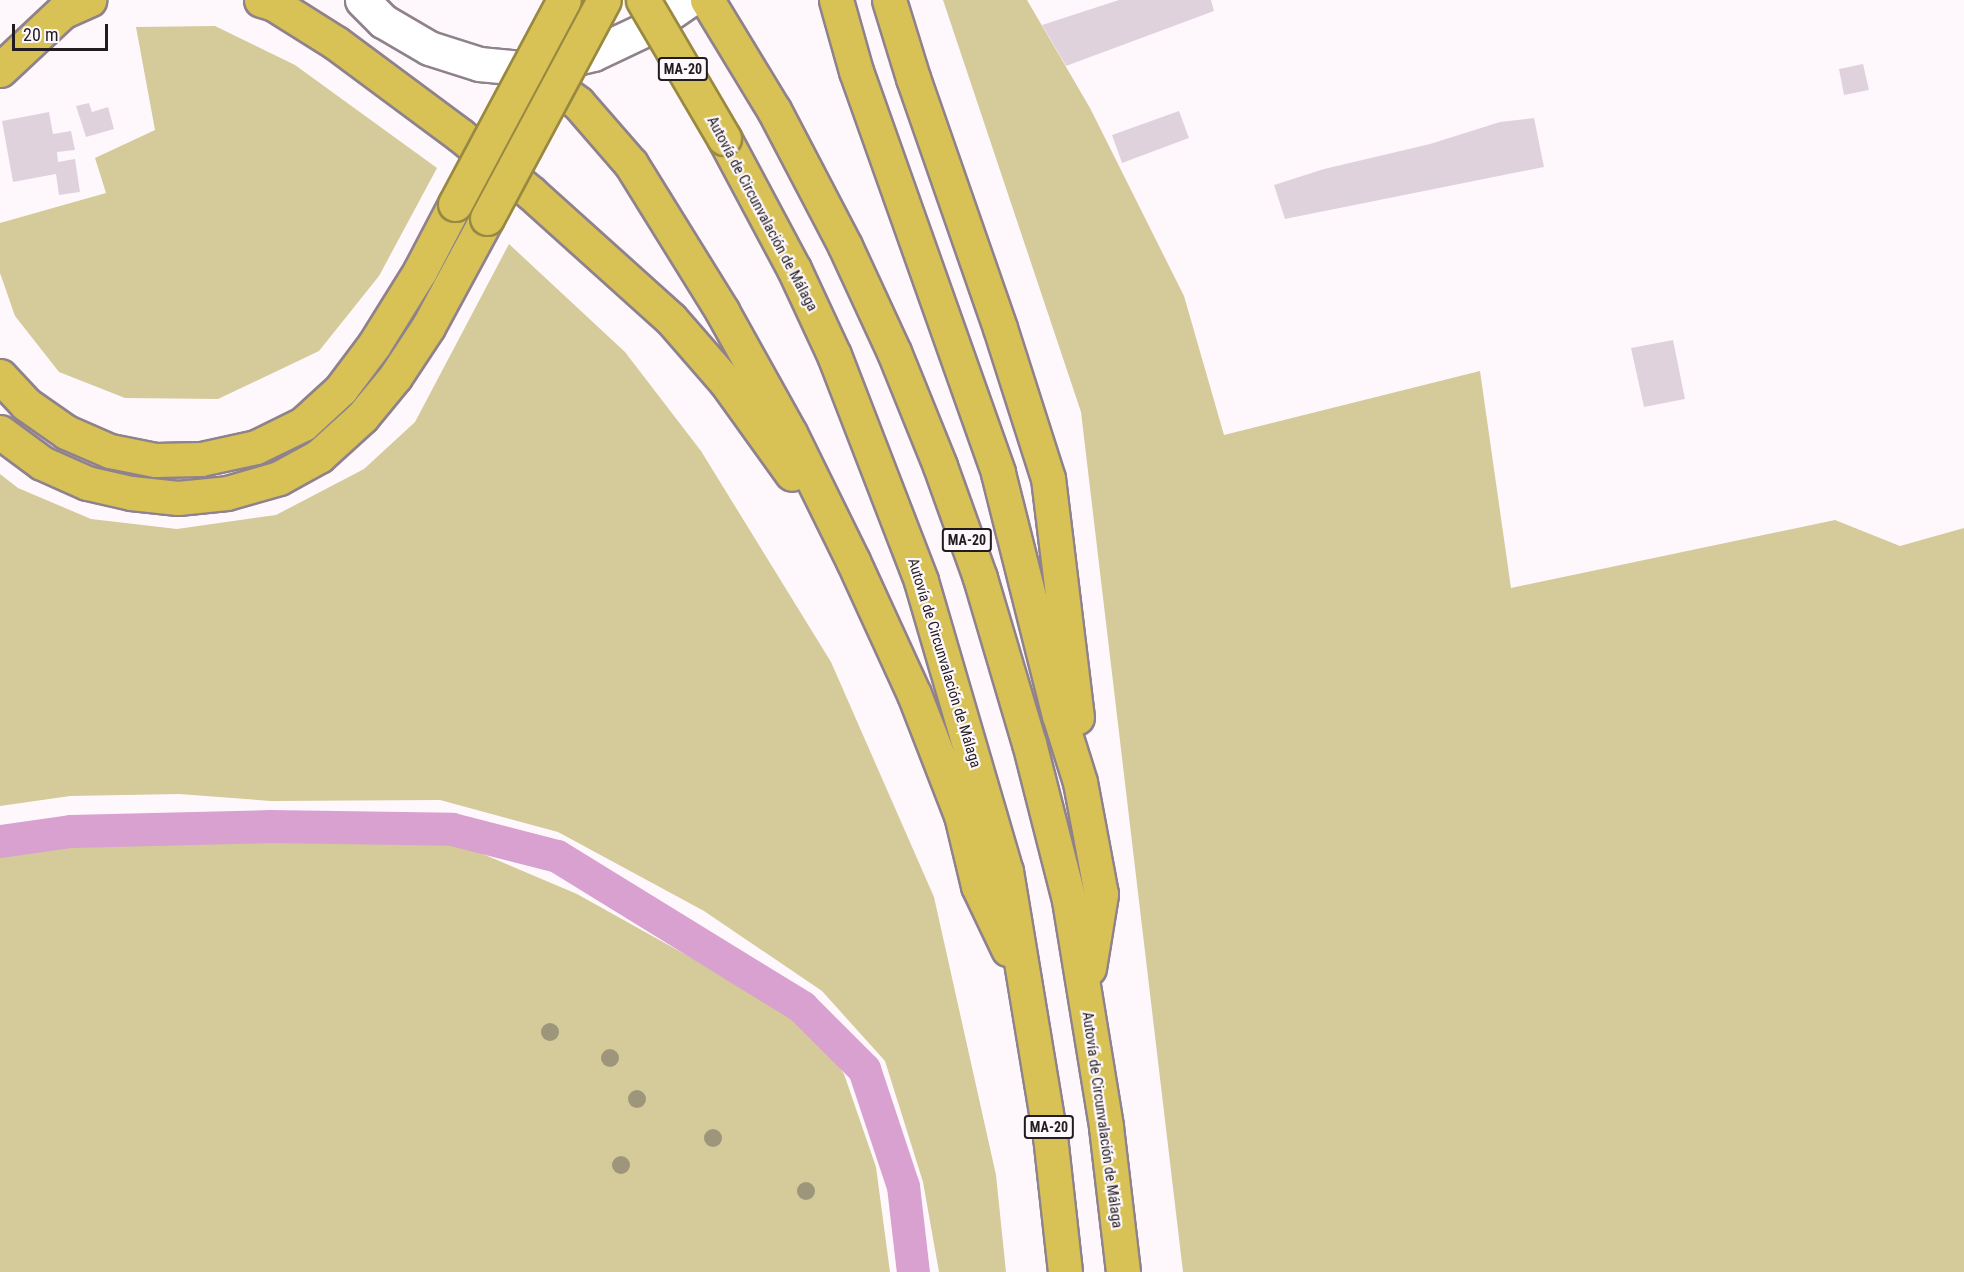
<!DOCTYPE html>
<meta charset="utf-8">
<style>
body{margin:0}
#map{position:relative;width:1964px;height:1272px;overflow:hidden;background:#fef8fd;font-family:"Roboto Condensed",sans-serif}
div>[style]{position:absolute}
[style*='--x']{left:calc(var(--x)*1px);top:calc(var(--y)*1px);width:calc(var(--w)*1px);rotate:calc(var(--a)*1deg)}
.green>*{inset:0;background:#d4ca9a}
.canal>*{height:33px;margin:-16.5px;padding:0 16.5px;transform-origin:16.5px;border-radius:16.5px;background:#d8a1cf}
.building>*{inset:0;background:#e0d2dd}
.roads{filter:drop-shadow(2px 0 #8f828c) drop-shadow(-2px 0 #8f828c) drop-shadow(0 2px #8f828c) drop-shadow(0 -2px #8f828c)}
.minor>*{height:33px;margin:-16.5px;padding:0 16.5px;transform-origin:16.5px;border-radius:16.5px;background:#fff}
.highway>*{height:33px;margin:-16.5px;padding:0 16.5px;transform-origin:16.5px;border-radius:16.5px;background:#d8c255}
.bridges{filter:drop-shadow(2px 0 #988842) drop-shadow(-2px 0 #988842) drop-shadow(0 2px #988842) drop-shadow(0 -2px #988842)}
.highway-bridge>*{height:33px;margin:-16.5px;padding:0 16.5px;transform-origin:16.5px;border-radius:16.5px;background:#d8c255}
.trees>*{width:18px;height:18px;margin:-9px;border-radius:50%;background:#9e967b}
span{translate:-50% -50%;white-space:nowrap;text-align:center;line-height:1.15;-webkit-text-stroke:4.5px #fef8fd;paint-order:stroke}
.shield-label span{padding:2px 4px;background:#fef8fd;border:2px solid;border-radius:4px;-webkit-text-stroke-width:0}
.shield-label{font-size:14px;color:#201c20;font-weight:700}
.street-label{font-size:15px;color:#201c20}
.scale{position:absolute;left:12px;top:24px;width:96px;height:27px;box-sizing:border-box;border:3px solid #201c20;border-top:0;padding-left:8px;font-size:18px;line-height:21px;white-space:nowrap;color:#201c20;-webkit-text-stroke:4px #fef8fd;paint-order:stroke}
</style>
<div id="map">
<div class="green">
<div style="clip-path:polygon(943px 0,1027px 0,1090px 108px,1184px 296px,1224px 435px,1480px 371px,1511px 588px,1835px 520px,1900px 546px,1964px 528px,1964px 1272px,1183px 1272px,1081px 412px)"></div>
<div style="clip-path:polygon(215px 26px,295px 65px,437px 168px,379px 276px,319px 351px,218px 399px,125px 398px,59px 372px,15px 316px,0 273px,0 223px,106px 193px,95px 158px,155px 130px,136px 27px)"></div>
<div style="clip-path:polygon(509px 244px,625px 352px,701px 451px,831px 662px,934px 897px,996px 1175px,1006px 1272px,939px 1272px,923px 1182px,885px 1061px,822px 991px,704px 911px,558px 832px,440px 800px,271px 801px,179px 794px,70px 796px,0 806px,0 474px,18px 488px,91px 519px,177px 529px,276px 515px,364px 469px,415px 422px)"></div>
<div style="clip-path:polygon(452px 841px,577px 894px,758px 995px,825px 1043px,844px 1074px,876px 1167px,890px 1272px,0 1272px,0 853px,86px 842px)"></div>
</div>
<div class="canal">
<div style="--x:0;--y:841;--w:71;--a:-8.1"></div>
<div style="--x:70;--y:831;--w:200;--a:-1.4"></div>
<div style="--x:270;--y:826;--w:182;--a:0.9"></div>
<div style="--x:452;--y:829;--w:108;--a:14.4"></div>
<div style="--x:557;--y:856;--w:288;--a:31.6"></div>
<div style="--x:802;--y:1007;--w:88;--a:45"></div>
<div style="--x:864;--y:1069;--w:123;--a:71.6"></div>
<div style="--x:903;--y:1186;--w:87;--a:83.4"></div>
</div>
<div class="building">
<div style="clip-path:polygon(1119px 0,1211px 0,1214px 11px,1066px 66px,1042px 25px)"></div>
<div style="clip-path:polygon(1863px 64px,1869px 90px,1844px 95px,1839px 69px)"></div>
<div style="clip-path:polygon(89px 103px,92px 112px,108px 107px,114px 129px,86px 137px,76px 106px)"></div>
<div style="clip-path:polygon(1179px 111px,1189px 138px,1122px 163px,1112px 135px)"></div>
<div style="clip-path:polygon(49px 112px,53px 134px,71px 131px,75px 150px,57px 152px,58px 162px,75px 159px,80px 192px,59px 195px,56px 174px,13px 182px,2px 121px)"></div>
<div style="clip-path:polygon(1534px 118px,1544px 167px,1285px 219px,1274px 185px,1324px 169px,1430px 144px,1500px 122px)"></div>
<div style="clip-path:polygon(1673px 340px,1685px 399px,1644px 407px,1631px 348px)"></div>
</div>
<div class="roads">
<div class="minor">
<div style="--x:362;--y:0;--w:30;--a:45"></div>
<div style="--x:383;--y:21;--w:53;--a:30.4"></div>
<div style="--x:429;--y:48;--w:52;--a:17.7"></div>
<div style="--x:479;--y:64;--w:53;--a:5.4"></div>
<div style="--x:532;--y:69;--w:63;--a:-13.8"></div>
<div style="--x:593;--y:54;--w:63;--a:-25.3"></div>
<div style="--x:650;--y:27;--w:47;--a:-34.7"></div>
</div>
<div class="highway">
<div style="--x:261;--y:0;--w:14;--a:17"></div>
<div style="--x:274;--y:4;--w:73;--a:32.2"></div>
<div style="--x:336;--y:43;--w:154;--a:36.6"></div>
<div style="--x:460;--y:135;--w:92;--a:39.2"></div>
<div style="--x:531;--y:193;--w:188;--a:42"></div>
<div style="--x:671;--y:319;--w:84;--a:48.9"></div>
<div style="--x:726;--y:382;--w:113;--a:54.3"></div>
<div style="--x:707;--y:0;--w:129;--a:58.7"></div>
<div style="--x:774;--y:110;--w:153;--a:62.4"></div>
<div style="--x:845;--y:246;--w:117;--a:65.2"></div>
<div style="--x:894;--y:352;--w:123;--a:68"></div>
<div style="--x:940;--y:466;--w:119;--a:70.3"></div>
<div style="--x:980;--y:578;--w:172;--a:73.5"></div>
<div style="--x:1029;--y:743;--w:162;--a:75.7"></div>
<div style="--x:1069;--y:900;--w:230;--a:80.7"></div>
<div style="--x:1106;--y:1127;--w:146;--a:83.3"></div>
<div style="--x:836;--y:0;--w:74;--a:74.3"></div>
<div style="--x:856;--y:71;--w:426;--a:70.5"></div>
<div style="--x:998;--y:473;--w:250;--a:75.9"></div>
<div style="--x:1059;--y:715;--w:70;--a:72.6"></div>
<div style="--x:1080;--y:782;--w:114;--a:79.4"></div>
<div style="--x:1101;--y:894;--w:75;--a:99.2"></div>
<div style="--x:889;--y:0;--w:82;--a:72.9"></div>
<div style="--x:913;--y:78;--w:265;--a:70.8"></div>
<div style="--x:1000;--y:328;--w:157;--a:72.3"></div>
<div style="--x:1048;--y:478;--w:241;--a:83.1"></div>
<div style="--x:0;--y:70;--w:85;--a:-43.1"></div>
<div style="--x:62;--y:12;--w:30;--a:-24"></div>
<div style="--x:536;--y:72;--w:52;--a:36.4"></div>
<div style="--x:578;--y:103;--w:81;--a:49"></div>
<div style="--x:631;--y:164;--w:173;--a:58.2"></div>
<div style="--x:722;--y:311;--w:140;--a:60.9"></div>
<div style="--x:790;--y:433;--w:143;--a:63.8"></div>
<div style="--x:853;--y:561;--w:146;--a:65.4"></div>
<div style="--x:914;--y:694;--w:130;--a:68.8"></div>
<div style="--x:961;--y:815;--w:73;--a:76.5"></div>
<div style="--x:978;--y:886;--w:70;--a:64.5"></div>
<div style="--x:724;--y:138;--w:149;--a:61.9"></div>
<div style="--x:794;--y:269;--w:95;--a:65.1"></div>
<div style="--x:834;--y:355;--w:242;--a:68.9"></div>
<div style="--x:921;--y:581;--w:302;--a:73.7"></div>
<div style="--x:1006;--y:871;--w:269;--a:80.6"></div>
<div style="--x:1050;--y:1136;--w:137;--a:83.7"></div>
<div style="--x:0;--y:376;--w:38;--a:47"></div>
<div style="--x:26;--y:404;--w:49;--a:35"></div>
<div style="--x:66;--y:432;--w:48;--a:23.4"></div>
<div style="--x:110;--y:451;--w:46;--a:11.3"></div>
<div style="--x:155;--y:460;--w:46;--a:-1.2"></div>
<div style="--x:201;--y:459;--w:56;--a:-12.3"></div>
<div style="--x:256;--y:447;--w:52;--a:-26.1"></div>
<div style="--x:303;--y:424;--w:52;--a:-42.6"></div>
<div style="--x:341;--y:389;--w:55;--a:-53.1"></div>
<div style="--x:374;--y:345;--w:87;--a:-58.1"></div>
<div style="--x:420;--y:271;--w:76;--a:-62.4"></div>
<div style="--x:0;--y:432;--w:52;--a:36.4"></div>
<div style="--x:42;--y:463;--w:49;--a:24"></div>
<div style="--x:87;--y:483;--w:45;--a:12.8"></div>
<div style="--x:131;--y:493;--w:47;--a:6.1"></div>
<div style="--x:178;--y:498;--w:49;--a:-5.8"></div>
<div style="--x:227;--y:493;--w:54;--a:-16.1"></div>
<div style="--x:279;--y:478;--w:46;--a:-28.8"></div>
<div style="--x:319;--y:456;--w:58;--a:-42.2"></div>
<div style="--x:362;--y:417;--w:52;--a:-50.5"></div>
<div style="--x:395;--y:377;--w:60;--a:-56.6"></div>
<div style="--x:428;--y:327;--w:124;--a:-61.6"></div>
</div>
</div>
<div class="bridges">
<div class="highway-bridge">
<div style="--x:643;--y:0;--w:160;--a:59.6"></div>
<div style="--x:455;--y:204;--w:231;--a:-61.9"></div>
<div style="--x:487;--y:218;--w:247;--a:-61.8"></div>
</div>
</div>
<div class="trees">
<div style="left:550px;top:1032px"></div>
<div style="left:610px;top:1058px"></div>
<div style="left:637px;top:1099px"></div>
<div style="left:713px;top:1138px"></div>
<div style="left:621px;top:1165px"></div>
<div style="left:806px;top:1191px"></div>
</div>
<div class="shield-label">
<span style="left:683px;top:69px">MA-20</span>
<span style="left:967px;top:540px">MA-20</span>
<span style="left:1049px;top:1127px">MA-20</span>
</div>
<div class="street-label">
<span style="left:762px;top:214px;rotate:62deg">Autovía de Circunvalación de Málaga</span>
<span style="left:944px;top:663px;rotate:73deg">Autovía de Circunvalación de Málaga</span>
<span style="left:1102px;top:1120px;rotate:82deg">Autovía de Circunvalación de Málaga</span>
</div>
<div class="scale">20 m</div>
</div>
